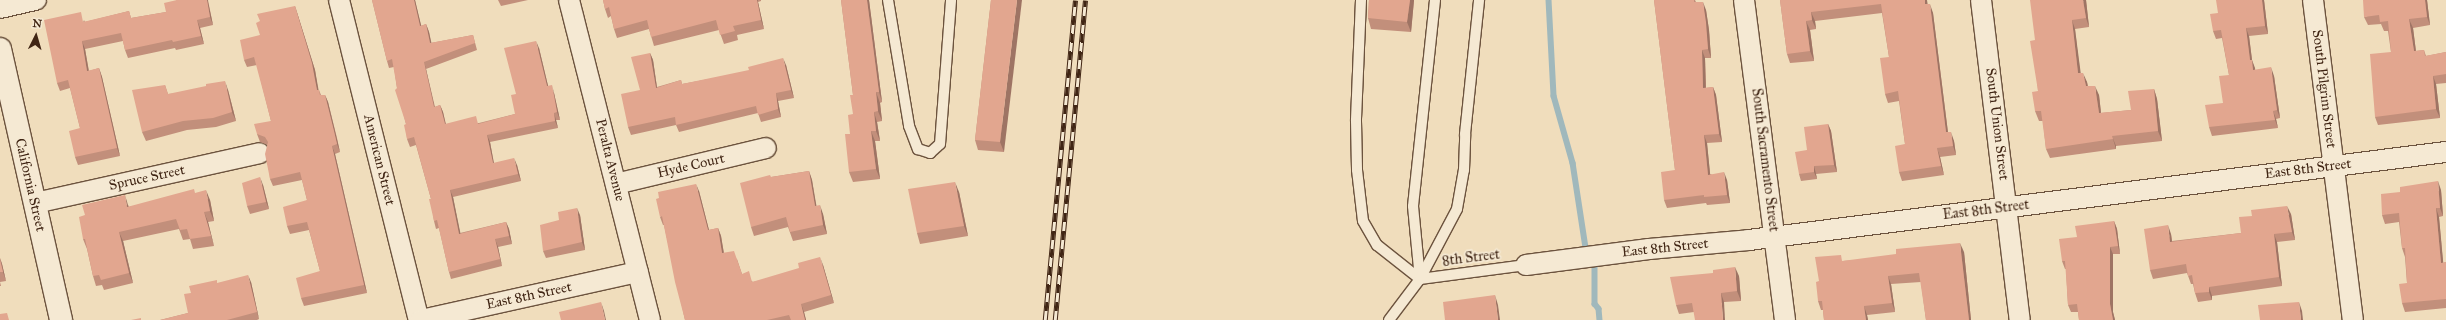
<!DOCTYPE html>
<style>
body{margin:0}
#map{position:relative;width:2446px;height:320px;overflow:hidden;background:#f0ddbc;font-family:"IM FELL Great Primer",serif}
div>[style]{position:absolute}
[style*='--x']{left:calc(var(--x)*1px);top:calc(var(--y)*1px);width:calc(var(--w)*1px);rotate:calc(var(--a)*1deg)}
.stream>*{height:5.5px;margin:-2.75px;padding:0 2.75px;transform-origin:2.75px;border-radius:2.75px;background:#a0b8bc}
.roads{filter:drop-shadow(1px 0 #6c533e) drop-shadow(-1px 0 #6c533e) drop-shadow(0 1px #6c533e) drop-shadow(0 -1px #6c533e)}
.lane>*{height:10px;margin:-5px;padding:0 5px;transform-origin:5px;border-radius:5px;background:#f5e9d3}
.street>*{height:20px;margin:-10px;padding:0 10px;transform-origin:10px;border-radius:10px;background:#f5e9d3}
.secondary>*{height:22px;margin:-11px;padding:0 11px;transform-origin:11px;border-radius:11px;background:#f5e9d3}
.rail>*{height:4.5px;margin-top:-2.25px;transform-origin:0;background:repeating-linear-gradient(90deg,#f5e9d3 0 9px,#402514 0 18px);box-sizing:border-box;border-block:1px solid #402514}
.wall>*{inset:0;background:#c28f7b}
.shaded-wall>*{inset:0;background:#9e7464}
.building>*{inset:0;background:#e2a68f}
span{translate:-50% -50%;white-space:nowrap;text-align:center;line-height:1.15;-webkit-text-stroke:3.5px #f5e9d3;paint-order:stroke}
.street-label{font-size:14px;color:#402514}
.north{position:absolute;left:16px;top:16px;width:40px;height:40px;-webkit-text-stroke:3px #f5e9d3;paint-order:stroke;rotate:5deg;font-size:11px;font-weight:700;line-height:16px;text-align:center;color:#402514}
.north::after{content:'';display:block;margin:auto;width:14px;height:18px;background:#402514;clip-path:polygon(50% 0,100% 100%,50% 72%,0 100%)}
</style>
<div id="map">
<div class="stream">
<div style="--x:1549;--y:0;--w:96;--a:87"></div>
<div style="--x:1554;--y:96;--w:70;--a:74.2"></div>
<div style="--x:1573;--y:163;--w:92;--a:81.3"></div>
<div style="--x:1591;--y:261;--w:6;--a:45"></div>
<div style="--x:1595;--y:265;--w:39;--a:90"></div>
<div style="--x:1595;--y:304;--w:6;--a:51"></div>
<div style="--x:1599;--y:309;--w:11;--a:85"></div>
</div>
<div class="roads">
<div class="lane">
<div style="--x:888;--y:0;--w:128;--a:80.5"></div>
<div style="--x:909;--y:126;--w:25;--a:69"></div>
<div style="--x:918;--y:149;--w:13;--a:18"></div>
<div style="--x:930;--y:153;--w:13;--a:-42"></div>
<div style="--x:940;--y:144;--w:144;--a:-85.6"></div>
<div style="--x:1361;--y:0;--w:121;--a:92.4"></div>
<div style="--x:1356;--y:121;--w:49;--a:88.8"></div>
<div style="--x:1357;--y:170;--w:51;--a:83.3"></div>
<div style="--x:1363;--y:221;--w:28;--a:60"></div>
<div style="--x:1377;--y:245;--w:55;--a:38.3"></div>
<div style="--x:1420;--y:279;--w:73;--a:-95.5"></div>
<div style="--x:1413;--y:206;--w:207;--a:-83.9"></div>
<div style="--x:1420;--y:279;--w:107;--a:-7.5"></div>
<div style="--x:1389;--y:320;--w:51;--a:-52.9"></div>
<div style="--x:1420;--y:279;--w:79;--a:-62.1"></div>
<div style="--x:1457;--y:209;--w:40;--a:-80"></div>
<div style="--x:1464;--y:170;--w:36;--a:-88"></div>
<div style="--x:1465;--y:134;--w:135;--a:-84"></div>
</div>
<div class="street">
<div style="--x:339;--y:0;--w:330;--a:76"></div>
<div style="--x:569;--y:0;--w:330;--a:75.8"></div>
<div style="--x:1744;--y:0;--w:323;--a:82.7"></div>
<div style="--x:1981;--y:0;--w:322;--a:83.1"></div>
<div style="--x:2313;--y:0;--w:322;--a:82.9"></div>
<div style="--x:0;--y:8;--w:37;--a:-13"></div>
<div style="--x:616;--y:184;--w:154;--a:-13.5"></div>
<div style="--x:35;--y:203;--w:230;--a:-12.5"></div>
<div style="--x:1526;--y:265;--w:124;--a:-7.4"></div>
<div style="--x:1649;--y:249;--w:100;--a:-5.1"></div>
<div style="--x:1749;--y:240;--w:703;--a:-7.2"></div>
<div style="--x:421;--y:320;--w:222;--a:-12.5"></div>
</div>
<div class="secondary">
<div style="--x:0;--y:49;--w:278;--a:77.3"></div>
</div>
</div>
<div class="rail">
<div style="--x:1045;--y:320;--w:321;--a:-84.6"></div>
<div style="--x:1055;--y:320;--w:321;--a:-84.6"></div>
</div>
<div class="wall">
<div style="clip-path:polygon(177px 0,208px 0,213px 25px,200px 28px,204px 44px,176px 50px,175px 48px,128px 58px,125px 50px,123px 41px,85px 49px,89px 71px,99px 68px,102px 77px,120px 156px,78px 165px,75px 157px,80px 128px,70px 88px,60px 91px,57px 83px,84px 20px,85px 22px,129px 11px,131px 18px,166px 12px)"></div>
<div style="clip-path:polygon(372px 0,415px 0,421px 26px,426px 24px,429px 32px,431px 43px,473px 35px,477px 50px,426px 69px,435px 107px,440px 105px,443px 112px,446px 124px,479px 123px,515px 114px,516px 94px,539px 48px,548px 86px,554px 93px,560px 120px,556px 120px,558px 128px,490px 142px,494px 163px,517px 165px,521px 181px,453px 197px,460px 233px,506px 222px,509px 229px,512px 244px,498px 247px,502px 266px,451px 279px,449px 272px,439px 228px,436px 229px,434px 221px,431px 199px,416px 145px,410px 147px,407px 139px,406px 124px,397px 88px,394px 67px,389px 68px,387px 61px)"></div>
<div style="clip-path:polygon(498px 0,528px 0,501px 6px)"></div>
<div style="clip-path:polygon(603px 0,761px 0,761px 1px,758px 2px,764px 29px,737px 35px,738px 40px,724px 44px,719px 30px,654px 46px,649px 29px,617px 38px,614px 29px,611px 16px,608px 18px,605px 9px)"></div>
<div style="clip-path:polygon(841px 0,869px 0,882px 102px,880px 103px,882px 121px,877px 122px,880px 141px,875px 141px,880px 179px,853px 182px,849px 172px,850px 134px,853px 114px,853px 95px)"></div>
<div style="clip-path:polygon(991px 0,1004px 152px,978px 150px,975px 140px)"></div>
<div style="clip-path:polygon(1369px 0,1414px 0,1411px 32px,1371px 29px,1368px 18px)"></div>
<div style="clip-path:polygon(1654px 0,1695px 0,1696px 2px,1706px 10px,1709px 30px,1711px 58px,1705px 58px,1706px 88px,1713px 87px,1716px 95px,1722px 142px,1707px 143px,1710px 174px,1727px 180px,1730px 203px,1707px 205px,1706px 203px,1667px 208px,1664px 200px,1675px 170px)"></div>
<div style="clip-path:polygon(1780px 0,1927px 4px,1933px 13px,1948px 132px,1954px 141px,1956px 155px,1940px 157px,1944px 175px,1902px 181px,1899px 172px,1905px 144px,1899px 101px,1888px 103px,1885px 94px,1889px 57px,1882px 13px,1815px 21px,1816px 29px,1810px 30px,1814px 61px,1790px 63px,1787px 54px)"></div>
<div style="clip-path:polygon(2086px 0,2089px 27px,2075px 29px,2080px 73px,2087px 82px,2088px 86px,2099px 95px,2101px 113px,2131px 110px,2154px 89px,2157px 99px,2162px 141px,2116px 146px,2116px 149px,2050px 158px,2046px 149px,2043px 121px,2039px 121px,2035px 111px,2038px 91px,2035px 40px)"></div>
<div style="clip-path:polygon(2264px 0,2268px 34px,2249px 36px,2252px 60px,2255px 70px,2274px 76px,2280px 118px,2276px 119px,2278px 128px,2212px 136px,2209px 127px,2223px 103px,2229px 75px,2222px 38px,2216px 39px,2213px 31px,2218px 13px)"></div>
<div style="clip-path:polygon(2427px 0,2430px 25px,2413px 28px,2416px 51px,2424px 50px,2426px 56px,2446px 52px,2446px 83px,2436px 84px,2440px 118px,2378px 125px,2375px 117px,2391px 52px,2388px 31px,2384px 31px,2381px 24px,2368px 25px,2364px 17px)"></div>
<div style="clip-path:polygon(295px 6px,315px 70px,318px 90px,319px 90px,321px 95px,325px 95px,328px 102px,337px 138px,340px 152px,335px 154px,367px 293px,304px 306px,301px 298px,320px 271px,309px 230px,290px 234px,287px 226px,307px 200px,302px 180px,273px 186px,270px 179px,268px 145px,260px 142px,257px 134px,271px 121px,257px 65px,247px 67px,244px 60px,260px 35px)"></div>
<div style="clip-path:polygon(650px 53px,653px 60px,657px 87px,681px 80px,682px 84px,786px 65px,794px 98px,778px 101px,781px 117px,761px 122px,758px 113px,679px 132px,676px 125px,631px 135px,628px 127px,640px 90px)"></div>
<div style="clip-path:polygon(165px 85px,168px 94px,228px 90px,236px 121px,216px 127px,187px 130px,146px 141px,142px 132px)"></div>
<div style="clip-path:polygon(1828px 124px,1831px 131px,1837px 172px,1816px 174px,1817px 179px,1801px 181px,1799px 174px,1807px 150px)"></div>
<div style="clip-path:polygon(809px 171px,812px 180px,816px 206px,823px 214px,827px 234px,793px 241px,788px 227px,754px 236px,751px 227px,771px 177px)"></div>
<div style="clip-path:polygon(263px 185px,269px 209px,250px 214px,247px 206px)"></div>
<div style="clip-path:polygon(2441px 190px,2443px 216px,2439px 217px,2443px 263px,2446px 262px,2446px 308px,2405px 312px,2402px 303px,2407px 283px,2405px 257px,2402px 248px,2399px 222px,2385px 224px,2382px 215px)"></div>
<div style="clip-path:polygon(699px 191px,709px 230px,718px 228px,721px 236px,724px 253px,737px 259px,742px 274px,753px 282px,823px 265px,834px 303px,804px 312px,806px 320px,685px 320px,664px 225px,663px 225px,660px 217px)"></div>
<div style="clip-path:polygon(959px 192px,968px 236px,920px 244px,917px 233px)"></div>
<div style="clip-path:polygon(195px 193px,210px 200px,214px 221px,208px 222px,214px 246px,193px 249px,190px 239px,183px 240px,179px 229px,123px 241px,133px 283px,104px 290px,102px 285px,96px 286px,93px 276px,87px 249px,83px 239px,85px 215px,128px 205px,129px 207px)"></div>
<div style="clip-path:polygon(2291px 214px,2295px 240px,2277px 242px,2282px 286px,2212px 296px,2212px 300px,2198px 302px,2195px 293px,2193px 284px,2191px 284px,2187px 273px,2153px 279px,2150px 270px,2171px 234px,2172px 241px,2241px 233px)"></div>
<div style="clip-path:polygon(580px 215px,585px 250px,546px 258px,543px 251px)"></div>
<div style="clip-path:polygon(2114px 221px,2117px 229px,2120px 254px,2113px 254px,2113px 312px,2115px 320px,2079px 320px,2078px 312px,2071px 312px,2068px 305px,2066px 269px,2065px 269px,2062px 261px)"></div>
<div style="clip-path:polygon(1964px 252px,1971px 320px,1926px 320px,1921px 282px,1891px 284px,1895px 312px,1867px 315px,1868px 320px,1824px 320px,1823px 310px,1821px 310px,1818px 301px,1819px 281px,1843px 261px)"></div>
<div style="clip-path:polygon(0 258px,2px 264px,6px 281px,0 282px,1px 286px,0 286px)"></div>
<div style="clip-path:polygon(1739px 276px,1741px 301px,1724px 302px,1694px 312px,1679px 314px,1676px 305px)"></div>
<div style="clip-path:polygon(251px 282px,259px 319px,257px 320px,160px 320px,188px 313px,191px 293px,218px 283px)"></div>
</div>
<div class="shaded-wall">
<div style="clip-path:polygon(207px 0,208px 0,208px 2px,213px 25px,210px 17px)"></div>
<div style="clip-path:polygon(414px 0,415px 0,423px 33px,420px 26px)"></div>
<div style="clip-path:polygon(757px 0,758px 0,758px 2px,764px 29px,761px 20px)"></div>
<div style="clip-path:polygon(867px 0,869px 0,882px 102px,879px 92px)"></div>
<div style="clip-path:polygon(1017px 0,1022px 0,1004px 152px,1000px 142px)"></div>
<div style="clip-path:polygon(1410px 0,1414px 0,1411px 32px,1407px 22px)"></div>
<div style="clip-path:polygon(1925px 0,1927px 0,1929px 13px,1925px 4px)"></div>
<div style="clip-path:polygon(2083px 0,2086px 0,2089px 27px,2086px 18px)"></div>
<div style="clip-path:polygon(2262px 0,2264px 0,2268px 34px,2265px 26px)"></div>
<div style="clip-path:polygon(2425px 0,2427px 0,2430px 25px,2427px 17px)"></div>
<div style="clip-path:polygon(1703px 2px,1706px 10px,1709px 30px,1711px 58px,1708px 49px)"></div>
<div style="clip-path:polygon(1930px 4px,1933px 13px,1949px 141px,1946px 132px)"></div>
<div style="clip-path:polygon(295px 6px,315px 70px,320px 98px,317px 90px)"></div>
<div style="clip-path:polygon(1811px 12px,1815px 21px,1816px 29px,1812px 20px)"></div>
<div style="clip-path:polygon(2409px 19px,2413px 28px,2417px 60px,2414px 51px)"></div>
<div style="clip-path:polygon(197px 20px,200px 28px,204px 44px,201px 36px)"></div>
<div style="clip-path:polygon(2072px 20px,2075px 29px,2082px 83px,2078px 73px)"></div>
<div style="clip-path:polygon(1806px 21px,1810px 30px,1814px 61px,1810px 51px)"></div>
<div style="clip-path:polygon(426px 24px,429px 32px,433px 50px,430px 43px)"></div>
<div style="clip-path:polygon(2246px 28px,2249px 36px,2253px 68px,2250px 60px)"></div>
<div style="clip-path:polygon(82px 41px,85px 49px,90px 79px,87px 71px)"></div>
<div style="clip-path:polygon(536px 41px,539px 48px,550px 94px,547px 86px)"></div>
<div style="clip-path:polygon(1702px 50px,1705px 58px,1706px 96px,1703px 88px)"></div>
<div style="clip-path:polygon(650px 53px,653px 60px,658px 95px,656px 88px)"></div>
<div style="clip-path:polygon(783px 58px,786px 65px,794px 98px,791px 90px)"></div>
<div style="clip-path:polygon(2252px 60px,2255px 68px,2256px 78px,2253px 70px)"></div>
<div style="clip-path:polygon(424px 62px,426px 69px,436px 114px,434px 107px)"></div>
<div style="clip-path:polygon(2271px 67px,2274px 76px,2280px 118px,2277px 110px)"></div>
<div style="clip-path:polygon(99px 68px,102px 77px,120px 156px,117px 148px)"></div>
<div style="clip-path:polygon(2083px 73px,2087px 82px,2089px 96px,2086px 86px)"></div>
<div style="clip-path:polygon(2433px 76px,2436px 84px,2440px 118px,2436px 109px)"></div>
<div style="clip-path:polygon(225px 81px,228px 90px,236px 121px,232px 112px)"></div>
<div style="clip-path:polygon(552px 85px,554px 93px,560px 120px,557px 112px)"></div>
<div style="clip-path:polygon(2095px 86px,2099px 95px,2102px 122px,2099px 113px)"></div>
<div style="clip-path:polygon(1713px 87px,1716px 95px,1722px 142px,1719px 134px)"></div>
<div style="clip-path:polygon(2154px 89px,2157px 99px,2162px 141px,2158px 131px)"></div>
<div style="clip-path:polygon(876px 92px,880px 103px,882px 121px,878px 111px)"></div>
<div style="clip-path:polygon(776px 93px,778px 101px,781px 117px,778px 109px)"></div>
<div style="clip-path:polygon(325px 95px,328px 102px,340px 152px,337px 144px)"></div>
<div style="clip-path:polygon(440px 105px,443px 112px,447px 131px,445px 124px)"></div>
<div style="clip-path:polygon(2273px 111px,2276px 119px,2278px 128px,2275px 120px)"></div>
<div style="clip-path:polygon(874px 112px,877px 122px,880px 141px,876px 131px)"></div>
<div style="clip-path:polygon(554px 113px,556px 120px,558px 128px,555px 121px)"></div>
<div style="clip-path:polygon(1828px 124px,1831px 131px,1837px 172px,1834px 165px)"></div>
<div style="clip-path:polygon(871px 131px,875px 141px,880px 179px,876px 169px)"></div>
<div style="clip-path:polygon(1951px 132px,1954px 141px,1956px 155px,1953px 146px)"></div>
<div style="clip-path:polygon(487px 135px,490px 142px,495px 170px,493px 163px)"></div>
<div style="clip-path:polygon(1704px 135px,1707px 143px,1711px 183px,1708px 175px)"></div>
<div style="clip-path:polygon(2112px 136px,2116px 146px,2116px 149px,2113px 139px)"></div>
<div style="clip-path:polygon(332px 146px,335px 154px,367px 293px,364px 285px)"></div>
<div style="clip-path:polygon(1937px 148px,1940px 157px,1944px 175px,1941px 166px)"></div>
<div style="clip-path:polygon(514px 158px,517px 165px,521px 181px,518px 174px)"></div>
<div style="clip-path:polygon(1814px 166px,1816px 174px,1817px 179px,1814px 172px)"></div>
<div style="clip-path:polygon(809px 171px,812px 180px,818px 215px,815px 206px)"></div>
<div style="clip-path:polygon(1724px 172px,1727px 180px,1730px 203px,1727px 195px)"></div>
<div style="clip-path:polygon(260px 177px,263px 185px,269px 209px,266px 202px)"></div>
<div style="clip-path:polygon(2438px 181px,2441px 190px,2443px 216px,2440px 208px)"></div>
<div style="clip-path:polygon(955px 182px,959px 192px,968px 236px,964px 226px)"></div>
<div style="clip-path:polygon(696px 184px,699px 191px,711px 238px,708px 230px)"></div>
<div style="clip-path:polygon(206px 190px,210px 200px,214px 221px,210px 211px)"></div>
<div style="clip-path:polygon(450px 190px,453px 197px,462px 241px,459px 234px)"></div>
<div style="clip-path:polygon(125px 195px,128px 205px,131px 217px,127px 207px)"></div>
<div style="clip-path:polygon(820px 205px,823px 214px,827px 234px,823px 225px)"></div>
<div style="clip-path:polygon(2287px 206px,2291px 214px,2295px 240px,2292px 232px)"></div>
<div style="clip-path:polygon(577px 208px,580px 215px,585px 250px,582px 242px)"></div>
<div style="clip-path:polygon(2436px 208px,2439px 217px,2444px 271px,2441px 263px)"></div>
<div style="clip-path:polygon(204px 212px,208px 222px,214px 246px,211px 236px)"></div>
<div style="clip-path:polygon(2114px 221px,2117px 229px,2120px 254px,2118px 246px)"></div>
<div style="clip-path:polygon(506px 222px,509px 229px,512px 244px,509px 236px)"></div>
<div style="clip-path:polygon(2168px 225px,2171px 234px,2173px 250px,2170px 242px)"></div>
<div style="clip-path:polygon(718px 228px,721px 236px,725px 261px,722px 253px)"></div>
<div style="clip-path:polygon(119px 232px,123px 241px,133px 283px,129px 273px)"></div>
<div style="clip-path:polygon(2274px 234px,2277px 242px,2282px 286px,2279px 277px)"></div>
<div style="clip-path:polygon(495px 239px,498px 247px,502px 266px,500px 259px)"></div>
<div style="clip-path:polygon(1960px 243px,1964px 252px,1971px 320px,1969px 320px)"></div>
<div style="clip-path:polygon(2110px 247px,2113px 254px,2113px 312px,2115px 320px,2113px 320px,2110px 304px)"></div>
<div style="clip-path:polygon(820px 257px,823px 265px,834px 303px,831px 295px)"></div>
<div style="clip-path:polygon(0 258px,2px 264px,6px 281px,3px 272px)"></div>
<div style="clip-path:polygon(1735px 267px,1739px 276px,1741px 301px,1737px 291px)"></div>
<div style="clip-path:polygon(248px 275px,251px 282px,259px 319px,257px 312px)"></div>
<div style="clip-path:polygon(1888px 276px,1891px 284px,1895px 312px,1892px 303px)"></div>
<div style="clip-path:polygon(2209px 287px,2212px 296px,2212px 300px,2209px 292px)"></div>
<div style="clip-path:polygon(1721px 293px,1724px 302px,1725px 320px,1723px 320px)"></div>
<div style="clip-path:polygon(1495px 295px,1498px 305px,1500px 320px,1498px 320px)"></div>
<div style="clip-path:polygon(601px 302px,604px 311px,606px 320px,605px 320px)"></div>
<div style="clip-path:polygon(2299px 302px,2302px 311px,2303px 320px,2301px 320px)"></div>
<div style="clip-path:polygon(801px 304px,804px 312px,806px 320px,805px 320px)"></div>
<div style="clip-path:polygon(1864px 306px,1867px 315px,1868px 320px,1866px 320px)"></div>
</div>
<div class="building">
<div style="clip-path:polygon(177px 0,207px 0,210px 17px,197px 20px,201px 36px,173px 42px,172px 40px,125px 50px,121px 33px,82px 41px,87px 71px,99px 68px,117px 148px,75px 157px,69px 131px,80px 128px,68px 80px,57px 83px,44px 20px,81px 12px,83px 22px,129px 11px,131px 18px,166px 12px,164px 3px)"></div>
<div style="clip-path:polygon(372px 0,414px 0,420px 26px,426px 24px,430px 43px,473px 35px,475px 43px,424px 62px,434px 107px,440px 105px,445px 124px,476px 116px,478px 124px,515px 114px,511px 95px,516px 94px,504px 48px,536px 41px,547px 86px,552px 85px,557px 112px,554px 113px,555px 121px,487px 135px,493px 163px,514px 158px,518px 174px,450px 190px,459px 234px,506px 222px,509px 236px,495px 239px,500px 259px,449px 272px,437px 220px,434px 221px,429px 199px,431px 199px,414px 137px,407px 139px,404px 125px,406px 124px,395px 90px,397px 88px,392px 59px,387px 61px)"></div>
<div style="clip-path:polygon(603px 0,757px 0,761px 20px,733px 26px,735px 31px,720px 35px,716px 20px,651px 37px,647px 20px,614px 29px,609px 7px,605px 9px)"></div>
<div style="clip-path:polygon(841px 0,867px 0,879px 92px,876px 92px,878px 111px,874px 112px,876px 131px,871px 131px,876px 169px,849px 172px,845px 134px,850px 134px,848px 115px,853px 114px,850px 95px,853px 95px)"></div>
<div style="clip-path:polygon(991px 0,1017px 0,1000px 142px,975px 140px)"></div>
<div style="clip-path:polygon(1369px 0,1410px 0,1407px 22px,1368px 18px)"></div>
<div style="clip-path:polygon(1654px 0,1694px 0,1694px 2px,1703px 2px,1706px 22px,1708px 49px,1702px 50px,1703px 88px,1713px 87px,1719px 134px,1704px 135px,1708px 175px,1724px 172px,1727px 195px,1704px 197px,1704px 195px,1664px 200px,1661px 172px,1675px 170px)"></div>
<div style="clip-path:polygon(1780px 0,1925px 0,1925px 4px,1930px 4px,1946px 132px,1951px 132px,1953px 146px,1937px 148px,1941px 166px,1899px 172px,1895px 146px,1905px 144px,1898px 91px,1885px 94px,1880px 58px,1889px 57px,1881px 4px,1811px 12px,1812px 20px,1806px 21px,1810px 51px,1787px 54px)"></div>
<div style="clip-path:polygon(2030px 0,2083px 0,2086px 18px,2072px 20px,2078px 73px,2083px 73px,2086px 86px,2095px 86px,2099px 113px,2131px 110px,2128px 91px,2154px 89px,2158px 131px,2112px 136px,2113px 139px,2046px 149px,2041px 111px,2035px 111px,2032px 92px,2038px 91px,2030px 41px,2035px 40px)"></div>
<div style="clip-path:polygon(2216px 0,2262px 0,2265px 26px,2246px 28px,2250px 60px,2252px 60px,2253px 70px,2271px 67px,2277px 110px,2273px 111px,2275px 120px,2209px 127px,2205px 105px,2223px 103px,2219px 76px,2229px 75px,2221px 30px,2213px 31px,2210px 14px,2218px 13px)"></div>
<div style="clip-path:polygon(2363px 0,2425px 0,2427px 17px,2409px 19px,2414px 51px,2424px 50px,2425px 56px,2446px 52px,2446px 74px,2433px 76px,2436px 109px,2375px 117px,2370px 54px,2391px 52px,2388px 21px,2380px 22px,2379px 15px,2364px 17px)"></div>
<div style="clip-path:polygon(295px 6px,312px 63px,317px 90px,319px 90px,320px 95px,325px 95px,334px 131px,337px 144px,332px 146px,364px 285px,301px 298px,296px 278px,320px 271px,307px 222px,287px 226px,283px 207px,307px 200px,300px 172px,270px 179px,265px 154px,268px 142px,265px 137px,257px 134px,254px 124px,271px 121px,254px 57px,244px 60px,240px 40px,260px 35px,256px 23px,260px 21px,257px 14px)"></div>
<div style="clip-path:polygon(650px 53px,656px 88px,681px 80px,682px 84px,749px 70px,748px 67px,783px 58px,791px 90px,776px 93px,778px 109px,758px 115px,756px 106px,676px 125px,675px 117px,628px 127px,621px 94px,640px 90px,631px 57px)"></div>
<div style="clip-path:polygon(225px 81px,232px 112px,213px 118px,183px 121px,142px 132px,132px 90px,165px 85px,168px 94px,206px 86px,206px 84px)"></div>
<div style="clip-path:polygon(1828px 124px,1834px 165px,1814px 166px,1814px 172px,1799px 174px,1795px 152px,1807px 150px,1804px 127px)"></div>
<div style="clip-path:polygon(809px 171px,815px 206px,820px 205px,823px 225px,790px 232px,786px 217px,751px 227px,740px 183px,770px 175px,771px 177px)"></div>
<div style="clip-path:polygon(260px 177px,266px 202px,247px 206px,242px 183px)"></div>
<div style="clip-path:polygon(2438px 181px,2440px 208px,2436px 208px,2441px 263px,2446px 262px,2446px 299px,2402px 303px,2399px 284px,2407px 283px,2405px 248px,2402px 248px,2399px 213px,2382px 215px,2381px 194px,2400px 192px,2400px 187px)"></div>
<div style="clip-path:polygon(955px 182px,964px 226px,917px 233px,908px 189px)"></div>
<div style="clip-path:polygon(696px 184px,708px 230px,718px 228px,722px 253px,734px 251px,742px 274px,749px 271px,752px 282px,799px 268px,798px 263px,820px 257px,831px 295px,801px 304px,805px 320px,791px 320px,789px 315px,767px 320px,685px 320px,675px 282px,662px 216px,660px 217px,656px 199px,659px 198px,658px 192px)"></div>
<div style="clip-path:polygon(194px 189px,195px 193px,206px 190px,210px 211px,204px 212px,211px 236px,190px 239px,187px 229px,180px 230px,176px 219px,119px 232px,129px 273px,101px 280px,99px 275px,93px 276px,85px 239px,83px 239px,79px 217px,85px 215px,82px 205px,125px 195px,127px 207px)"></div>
<div style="clip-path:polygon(2287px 206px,2292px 232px,2274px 234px,2279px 277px,2209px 287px,2209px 292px,2195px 293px,2192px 275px,2188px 276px,2186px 264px,2150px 270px,2144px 229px,2168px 225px,2170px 242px,2241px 233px,2239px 217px,2252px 216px,2251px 210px)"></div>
<div style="clip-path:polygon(577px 208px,582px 242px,543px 251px,540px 225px,559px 220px,558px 212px)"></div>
<div style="clip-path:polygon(2114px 221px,2118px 246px,2110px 247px,2110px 304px,2113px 320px,2079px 320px,2077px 304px,2068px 305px,2065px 261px,2062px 261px,2059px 239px,2077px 237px,2075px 226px)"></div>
<div style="clip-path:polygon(1960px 243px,1969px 320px,1926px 320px,1919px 273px,1888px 276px,1892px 303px,1864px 306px,1866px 320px,1824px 320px,1822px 301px,1818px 301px,1816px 282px,1819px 281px,1815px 257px,1841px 255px,1842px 261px,1896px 254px,1896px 249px)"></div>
<div style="clip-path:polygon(0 260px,3px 272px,0 272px)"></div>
<div style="clip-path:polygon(1735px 267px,1737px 291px,1721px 293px,1723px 320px,1695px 320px,1692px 303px,1676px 305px,1670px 277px,1713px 273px,1713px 270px)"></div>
<div style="clip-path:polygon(248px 275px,257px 312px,227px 320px,160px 320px,188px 313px,184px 294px,191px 293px,189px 286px,217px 280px,217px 283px)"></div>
<div style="clip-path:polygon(1495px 295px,1498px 320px,1445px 320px,1443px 302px)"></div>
<div style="clip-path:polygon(601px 302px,605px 320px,561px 320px,559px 312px)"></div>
<div style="clip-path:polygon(2299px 302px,2301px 320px,2260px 320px,2258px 305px)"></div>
<div style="clip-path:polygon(7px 313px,9px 320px,0 320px,0 314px)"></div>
<div style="clip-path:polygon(141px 318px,141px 320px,131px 320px)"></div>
</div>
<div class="street-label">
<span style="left:2324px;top:89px;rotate:83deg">South Pilgrim Street</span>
<span style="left:1997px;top:124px;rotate:83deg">South Union Street</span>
<span style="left:379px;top:160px;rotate:76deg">American Street</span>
<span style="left:610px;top:160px;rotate:76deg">Peralta Avenue</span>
<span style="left:1765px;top:160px;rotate:83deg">South Sacramento Street</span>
<span style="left:691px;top:166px;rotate:-13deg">Hyde Court</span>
<span style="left:2308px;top:169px;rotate:-7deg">East 8th Street</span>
<span style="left:147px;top:178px;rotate:-12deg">Spruce Street</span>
<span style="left:30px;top:185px;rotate:77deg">California Street</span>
<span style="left:1986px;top:210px;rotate:-7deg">East 8th Street</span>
<span style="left:1665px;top:248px;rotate:-6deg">East 8th Street</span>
<span style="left:1471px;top:258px;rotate:-7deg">8th Street</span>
<span style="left:529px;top:296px;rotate:-12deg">East 8th Street</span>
</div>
<div class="north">N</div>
</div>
